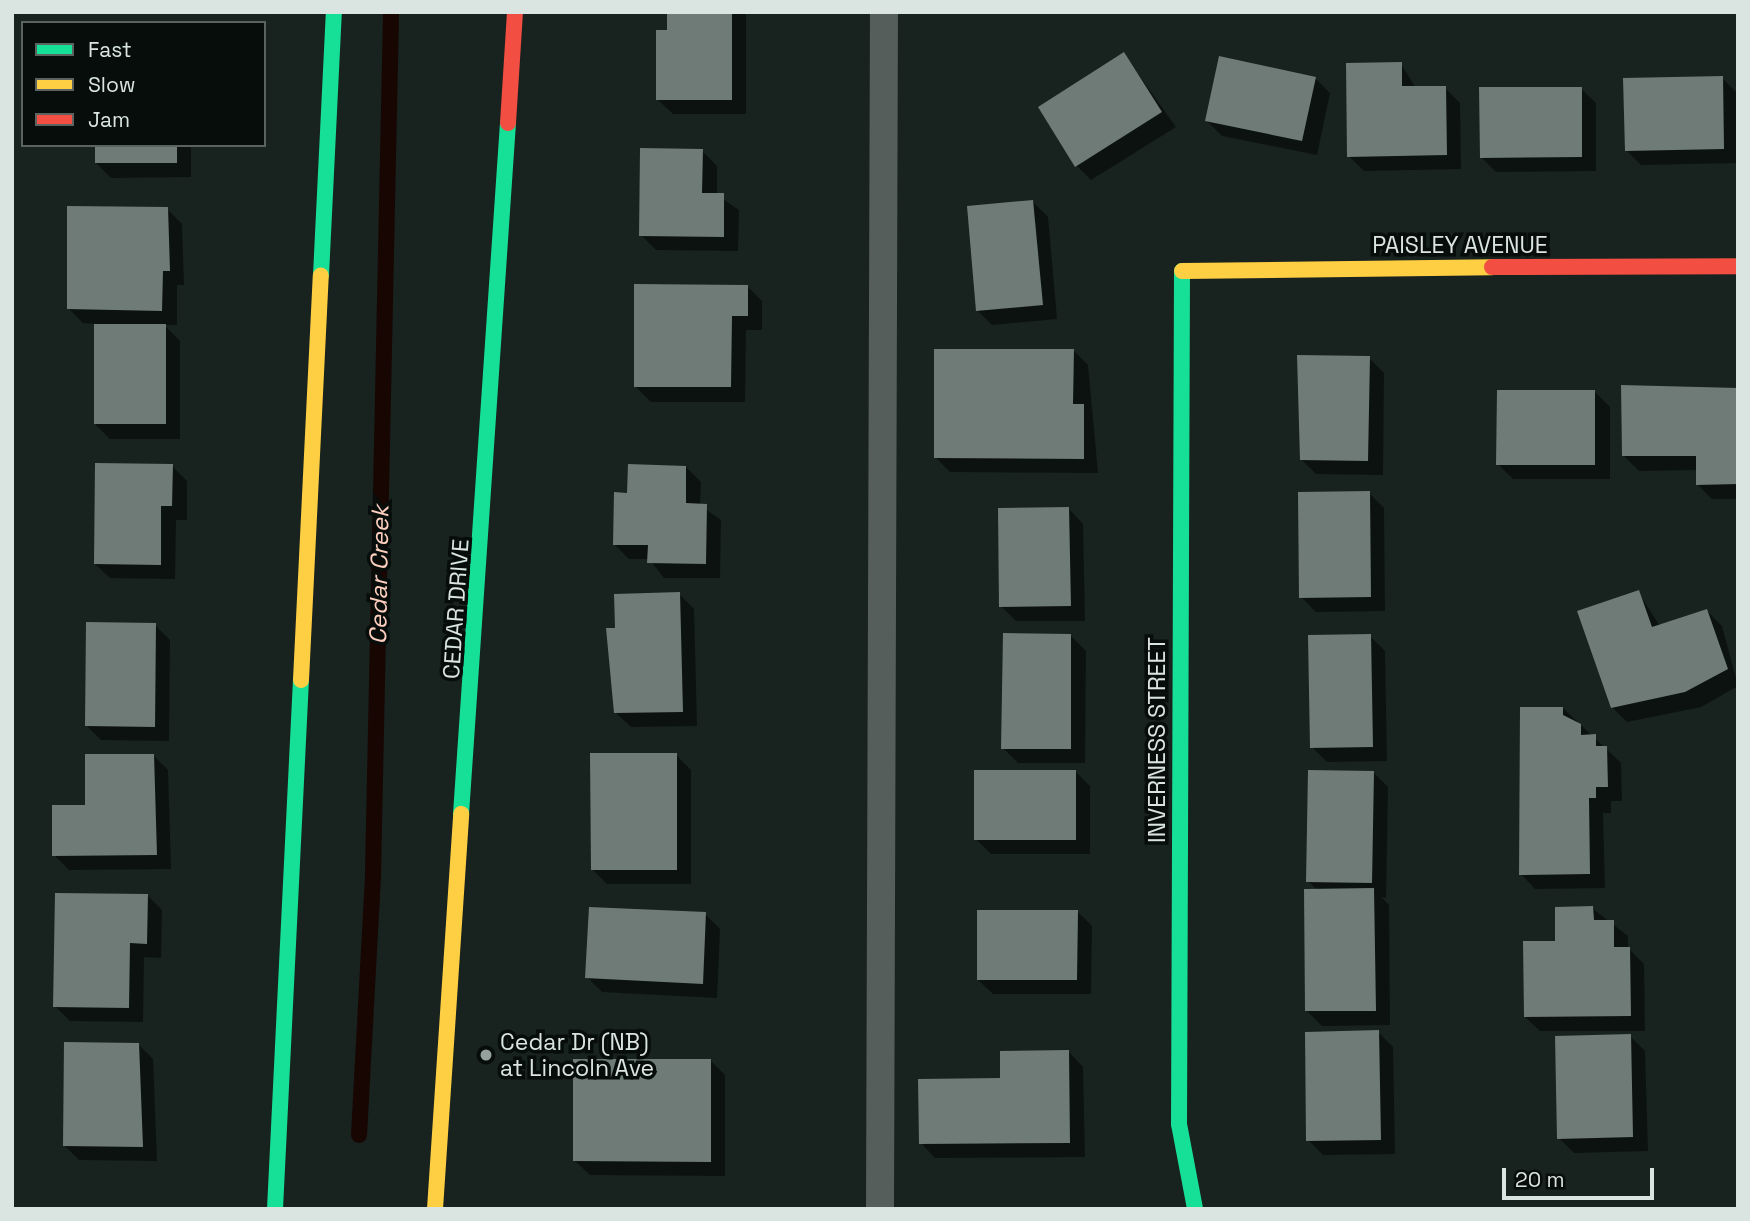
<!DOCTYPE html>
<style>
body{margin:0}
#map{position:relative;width:1750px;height:1221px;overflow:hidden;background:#18221f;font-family:"Space Grotesk",sans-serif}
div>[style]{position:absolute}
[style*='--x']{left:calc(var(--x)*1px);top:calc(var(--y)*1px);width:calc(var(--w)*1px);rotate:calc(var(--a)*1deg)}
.shadow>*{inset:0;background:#0007}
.stream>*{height:16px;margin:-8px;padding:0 8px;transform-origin:8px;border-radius:8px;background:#180603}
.building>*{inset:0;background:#6f7b77}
.lane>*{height:28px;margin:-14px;padding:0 14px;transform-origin:14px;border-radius:14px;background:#565e5b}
.fast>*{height:16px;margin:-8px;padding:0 8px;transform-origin:8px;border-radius:8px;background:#16e098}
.slow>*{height:16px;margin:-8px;padding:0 8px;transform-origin:8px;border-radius:8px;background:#ffcf43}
.jam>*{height:16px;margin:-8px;padding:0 8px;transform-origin:8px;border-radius:8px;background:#f24e42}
.dots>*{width:19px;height:19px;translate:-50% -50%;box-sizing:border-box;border:4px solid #060d0b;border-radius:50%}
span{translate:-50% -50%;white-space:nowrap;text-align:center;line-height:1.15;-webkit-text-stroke:7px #060d0b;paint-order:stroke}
.street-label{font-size:23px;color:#dae5e2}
.poi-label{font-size:23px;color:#dae5e2}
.left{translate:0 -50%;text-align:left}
.water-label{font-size:24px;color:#fecebe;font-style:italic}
.frame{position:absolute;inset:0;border:14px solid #dae5e2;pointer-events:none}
.legend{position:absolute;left:21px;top:21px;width:245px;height:126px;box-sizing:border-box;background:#060d0b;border:2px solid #5b6361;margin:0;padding:9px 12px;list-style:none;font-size:21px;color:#dae5e2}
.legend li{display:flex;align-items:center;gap:14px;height:35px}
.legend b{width:35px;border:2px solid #5b6361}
.scale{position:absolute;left:1502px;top:1168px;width:152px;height:32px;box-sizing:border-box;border:4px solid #dae5e2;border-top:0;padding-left:9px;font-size:21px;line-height:24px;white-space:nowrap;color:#dae5e2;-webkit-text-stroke:5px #060d0b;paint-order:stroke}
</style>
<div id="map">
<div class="shadow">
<div style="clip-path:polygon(669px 12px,746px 12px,746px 114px,673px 114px,658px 100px)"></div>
<div style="clip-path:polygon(1124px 54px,1176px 127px,1091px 180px,1077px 166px)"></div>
<div style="clip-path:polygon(1401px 64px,1416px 88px,1445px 88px,1460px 103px,1461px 169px,1364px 171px,1349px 156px)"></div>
<div style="clip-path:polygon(1315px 78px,1330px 93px,1317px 155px,1222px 136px,1207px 121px)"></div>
<div style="clip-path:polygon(1722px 78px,1737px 93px,1738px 163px,1641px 165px,1626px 150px)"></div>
<div style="clip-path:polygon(1581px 89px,1596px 103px,1596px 171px,1496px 172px,1481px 157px)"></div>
<div style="clip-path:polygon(96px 145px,191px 145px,191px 177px,111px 178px,96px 163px)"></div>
<div style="clip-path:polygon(702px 151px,717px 166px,717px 195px,739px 210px,738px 251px,656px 250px,641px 235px)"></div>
<div style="clip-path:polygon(1033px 202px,1048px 217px,1057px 319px,992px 325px,977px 310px)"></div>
<div style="clip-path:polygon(167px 209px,182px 224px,184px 285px,177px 285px,177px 325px,164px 325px,180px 341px,180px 439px,110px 439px,95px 424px,95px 324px,83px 323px,68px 308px)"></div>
<div style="clip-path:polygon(747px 286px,762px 301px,762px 330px,746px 330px,745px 402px,651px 402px,636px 387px)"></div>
<div style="clip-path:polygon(1073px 350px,1088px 365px,1098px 473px,950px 472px,935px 457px)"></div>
<div style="clip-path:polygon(1369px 358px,1384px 373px,1383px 475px,1316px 474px,1301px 459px)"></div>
<div style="clip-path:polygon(1738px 390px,1738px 499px,1712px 499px,1697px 484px,1697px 470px,1639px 471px,1624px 456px)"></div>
<div style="clip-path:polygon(1595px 392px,1610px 407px,1610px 479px,1513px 479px,1498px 464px)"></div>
<div style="clip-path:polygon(172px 466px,187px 481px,187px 520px,176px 520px,175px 579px,110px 578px,95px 564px)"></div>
<div style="clip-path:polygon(686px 467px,701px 482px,700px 505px,721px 520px,720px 578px,664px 578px,649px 559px,629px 559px,614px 544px,629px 495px)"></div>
<div style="clip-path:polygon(1369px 493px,1384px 508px,1385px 611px,1316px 612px,1301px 597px)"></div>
<div style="clip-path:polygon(1069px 509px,1083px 524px,1085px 621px,1016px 621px,1001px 606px)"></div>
<div style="clip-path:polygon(1638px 592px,1660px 626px,1707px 611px,1722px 626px,1738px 686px,1701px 707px,1627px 722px,1612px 707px)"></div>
<div style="clip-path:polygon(679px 594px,694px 609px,697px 726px,631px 727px,616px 713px,617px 630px)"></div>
<div style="clip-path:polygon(155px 625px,170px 640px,169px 741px,101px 740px,86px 725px)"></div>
<div style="clip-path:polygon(1071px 636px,1086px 651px,1085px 763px,1018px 763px,1003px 748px)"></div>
<div style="clip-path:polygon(1370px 636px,1385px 651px,1387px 761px,1327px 762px,1312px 747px)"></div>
<div style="clip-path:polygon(1563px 708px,1621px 763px,1622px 801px,1611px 801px,1611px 813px,1603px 813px,1605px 888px,1535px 889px,1521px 874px)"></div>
<div style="clip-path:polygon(153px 755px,168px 770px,171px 869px,69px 870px,54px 855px,87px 807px)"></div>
<div style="clip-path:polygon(676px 755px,691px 770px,691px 884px,607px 884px,592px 869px)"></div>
<div style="clip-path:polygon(1075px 771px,1090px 786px,1090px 854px,991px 854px,976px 839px)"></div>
<div style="clip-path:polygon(1373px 772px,1388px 787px,1386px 898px,1381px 897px,1389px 905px,1390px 1025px,1322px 1026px,1307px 1011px,1318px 891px,1308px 881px)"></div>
<div style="clip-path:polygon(147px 895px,162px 910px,161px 958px,144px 957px,143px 1022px,70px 1021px,55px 1006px)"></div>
<div style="clip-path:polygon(1592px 908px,1628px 936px,1628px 948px,1644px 964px,1645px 1031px,1540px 1031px,1525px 1017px)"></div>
<div style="clip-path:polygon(1077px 911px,1092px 926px,1091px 994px,993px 994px,978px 980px)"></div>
<div style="clip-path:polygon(705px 914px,720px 929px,717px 998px,602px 992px,587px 977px)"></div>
<div style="clip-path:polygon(1378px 1032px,1393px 1047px,1395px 1154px,1323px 1155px,1308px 1140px)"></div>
<div style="clip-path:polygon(1630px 1036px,1645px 1051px,1648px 1151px,1574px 1153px,1559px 1138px)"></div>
<div style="clip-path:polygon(138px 1044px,153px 1059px,157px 1161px,79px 1160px,64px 1145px)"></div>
<div style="clip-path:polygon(1069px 1052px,1083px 1067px,1085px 1157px,935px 1158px,921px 1143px,1002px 1080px)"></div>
<div style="clip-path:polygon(710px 1060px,725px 1075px,725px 1176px,590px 1175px,575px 1161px)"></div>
</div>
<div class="stream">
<div style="--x:359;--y:1135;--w:262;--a:-86.9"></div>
<div style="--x:373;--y:873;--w:859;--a:-88.8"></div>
</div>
<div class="building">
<div style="clip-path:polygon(667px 12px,732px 12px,732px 100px,656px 100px,656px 30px,667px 30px)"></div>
<div style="clip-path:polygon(1124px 52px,1162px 112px,1075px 167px,1038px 107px)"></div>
<div style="clip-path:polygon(1219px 56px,1316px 77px,1302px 141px,1205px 121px)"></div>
<div style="clip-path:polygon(1402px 62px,1402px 86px,1446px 86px,1447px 155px,1347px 157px,1346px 63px)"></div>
<div style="clip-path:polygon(1723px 76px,1724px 149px,1625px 151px,1623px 78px)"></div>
<div style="clip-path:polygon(1479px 87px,1582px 87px,1582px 157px,1480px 158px)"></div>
<div style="clip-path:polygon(95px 145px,177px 145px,177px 163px,95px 163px)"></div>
<div style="clip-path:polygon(640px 148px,703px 149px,702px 193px,724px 193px,724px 237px,639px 236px)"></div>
<div style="clip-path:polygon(1033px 200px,1043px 305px,976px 311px,967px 206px)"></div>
<div style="clip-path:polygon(67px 206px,168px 207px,170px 271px,163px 271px,162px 311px,67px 309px)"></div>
<div style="clip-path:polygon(634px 284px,748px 285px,748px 316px,732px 316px,731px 387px,634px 387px)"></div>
<div style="clip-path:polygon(94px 324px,166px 324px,166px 424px,94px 424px)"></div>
<div style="clip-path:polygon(934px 349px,1074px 349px,1073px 404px,1084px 404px,1084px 459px,934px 458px)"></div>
<div style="clip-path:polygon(1297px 355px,1370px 356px,1368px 461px,1300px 460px)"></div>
<div style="clip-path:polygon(1621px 385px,1738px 388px,1738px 484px,1696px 485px,1696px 456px,1622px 456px)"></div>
<div style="clip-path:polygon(1497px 390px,1595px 390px,1595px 465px,1496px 465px)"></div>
<div style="clip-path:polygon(95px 463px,173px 464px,172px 506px,161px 506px,161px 565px,94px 564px)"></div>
<div style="clip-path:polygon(628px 464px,686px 466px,686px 503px,707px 504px,706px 564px,647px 563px,648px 545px,613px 545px,614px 492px,627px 493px)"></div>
<div style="clip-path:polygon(1370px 491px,1371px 597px,1299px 598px,1298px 492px)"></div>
<div style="clip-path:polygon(1069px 507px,1071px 606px,999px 607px,998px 508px)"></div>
<div style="clip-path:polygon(1639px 590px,1652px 627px,1707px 609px,1728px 669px,1685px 692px,1611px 708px,1577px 611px)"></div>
<div style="clip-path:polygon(680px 592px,683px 712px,614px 713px,606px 628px,615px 628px,614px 594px)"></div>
<div style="clip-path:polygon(86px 622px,156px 623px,155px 727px,85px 726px)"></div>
<div style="clip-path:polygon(1003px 633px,1071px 634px,1071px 749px,1001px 749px)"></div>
<div style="clip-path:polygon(1371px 634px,1373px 747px,1310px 748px,1308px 635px)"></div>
<div style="clip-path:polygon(1520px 707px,1563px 707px,1563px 715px,1581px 724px,1581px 735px,1596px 734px,1596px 746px,1607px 746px,1608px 787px,1596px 787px,1596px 798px,1589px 798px,1590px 874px,1519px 875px)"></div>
<div style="clip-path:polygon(590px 753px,677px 753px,677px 870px,591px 870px)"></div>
<div style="clip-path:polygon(85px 754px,154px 754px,157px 855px,52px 856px,52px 805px,85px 805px)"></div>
<div style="clip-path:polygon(974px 770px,1076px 770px,1076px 840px,974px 840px)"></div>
<div style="clip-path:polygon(1308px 770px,1374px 771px,1372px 883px,1306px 882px)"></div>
<div style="clip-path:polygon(1374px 888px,1376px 1011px,1305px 1011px,1304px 889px)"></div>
<div style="clip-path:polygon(55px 893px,148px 894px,147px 944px,130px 943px,129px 1008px,53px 1007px)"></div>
<div style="clip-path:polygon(1593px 906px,1594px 920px,1614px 920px,1614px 947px,1630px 947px,1631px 1016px,1524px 1017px,1523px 941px,1555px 941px,1555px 907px)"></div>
<div style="clip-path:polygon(589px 907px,706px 912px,703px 984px,585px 978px)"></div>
<div style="clip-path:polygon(977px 910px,1078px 910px,1077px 980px,977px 980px)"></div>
<div style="clip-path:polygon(1379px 1030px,1381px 1140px,1306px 1141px,1305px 1032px)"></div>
<div style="clip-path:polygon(1631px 1034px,1633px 1137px,1557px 1139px,1555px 1036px)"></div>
<div style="clip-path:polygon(64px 1042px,139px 1043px,143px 1147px,63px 1146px)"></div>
<div style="clip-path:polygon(1069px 1050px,1070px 1143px,919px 1144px,918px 1079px,1000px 1078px,1000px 1051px)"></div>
<div style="clip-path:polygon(573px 1059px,711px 1059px,711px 1162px,573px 1161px)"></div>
</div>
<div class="lane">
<div style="--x:880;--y:1209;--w:1197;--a:-89.81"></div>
</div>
<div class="fast">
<div style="--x:1182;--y:271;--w:853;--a:90.2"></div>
<div style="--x:1179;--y:1124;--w:86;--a:79.3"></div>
<div style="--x:321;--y:275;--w:263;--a:-87.2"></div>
<div style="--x:461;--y:814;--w:693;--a:-86.11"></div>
<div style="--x:275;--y:1209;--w:530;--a:-87.19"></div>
</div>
<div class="slow">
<div style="--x:1182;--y:271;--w:310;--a:-0.7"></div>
<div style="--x:301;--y:680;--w:405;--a:-87.2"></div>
<div style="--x:435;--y:1209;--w:396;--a:-86.2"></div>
</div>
<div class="jam">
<div style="--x:508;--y:123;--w:111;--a:-86.4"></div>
<div style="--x:1492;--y:267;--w:246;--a:-0.2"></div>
</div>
<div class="dots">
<div style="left:486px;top:1055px;background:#96a19e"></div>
</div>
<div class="street-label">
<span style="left:1460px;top:245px">PAISLEY AVENUE</span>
<span style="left:456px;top:609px;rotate:-86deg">CEDAR DRIVE</span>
<span style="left:1157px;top:740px;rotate:-90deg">INVERNESS STREET</span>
</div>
<div class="poi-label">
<span class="left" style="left:500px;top:1055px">Cedar Dr (NB)<br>at Lincoln Ave</span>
</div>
<div class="water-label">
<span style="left:379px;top:575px;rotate:-89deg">Cedar Creek</span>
</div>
<div class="frame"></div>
<ul class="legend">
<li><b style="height:9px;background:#16e098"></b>Fast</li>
<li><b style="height:9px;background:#ffcf43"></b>Slow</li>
<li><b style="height:9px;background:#f24e42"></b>Jam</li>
</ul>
<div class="scale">20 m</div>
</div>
